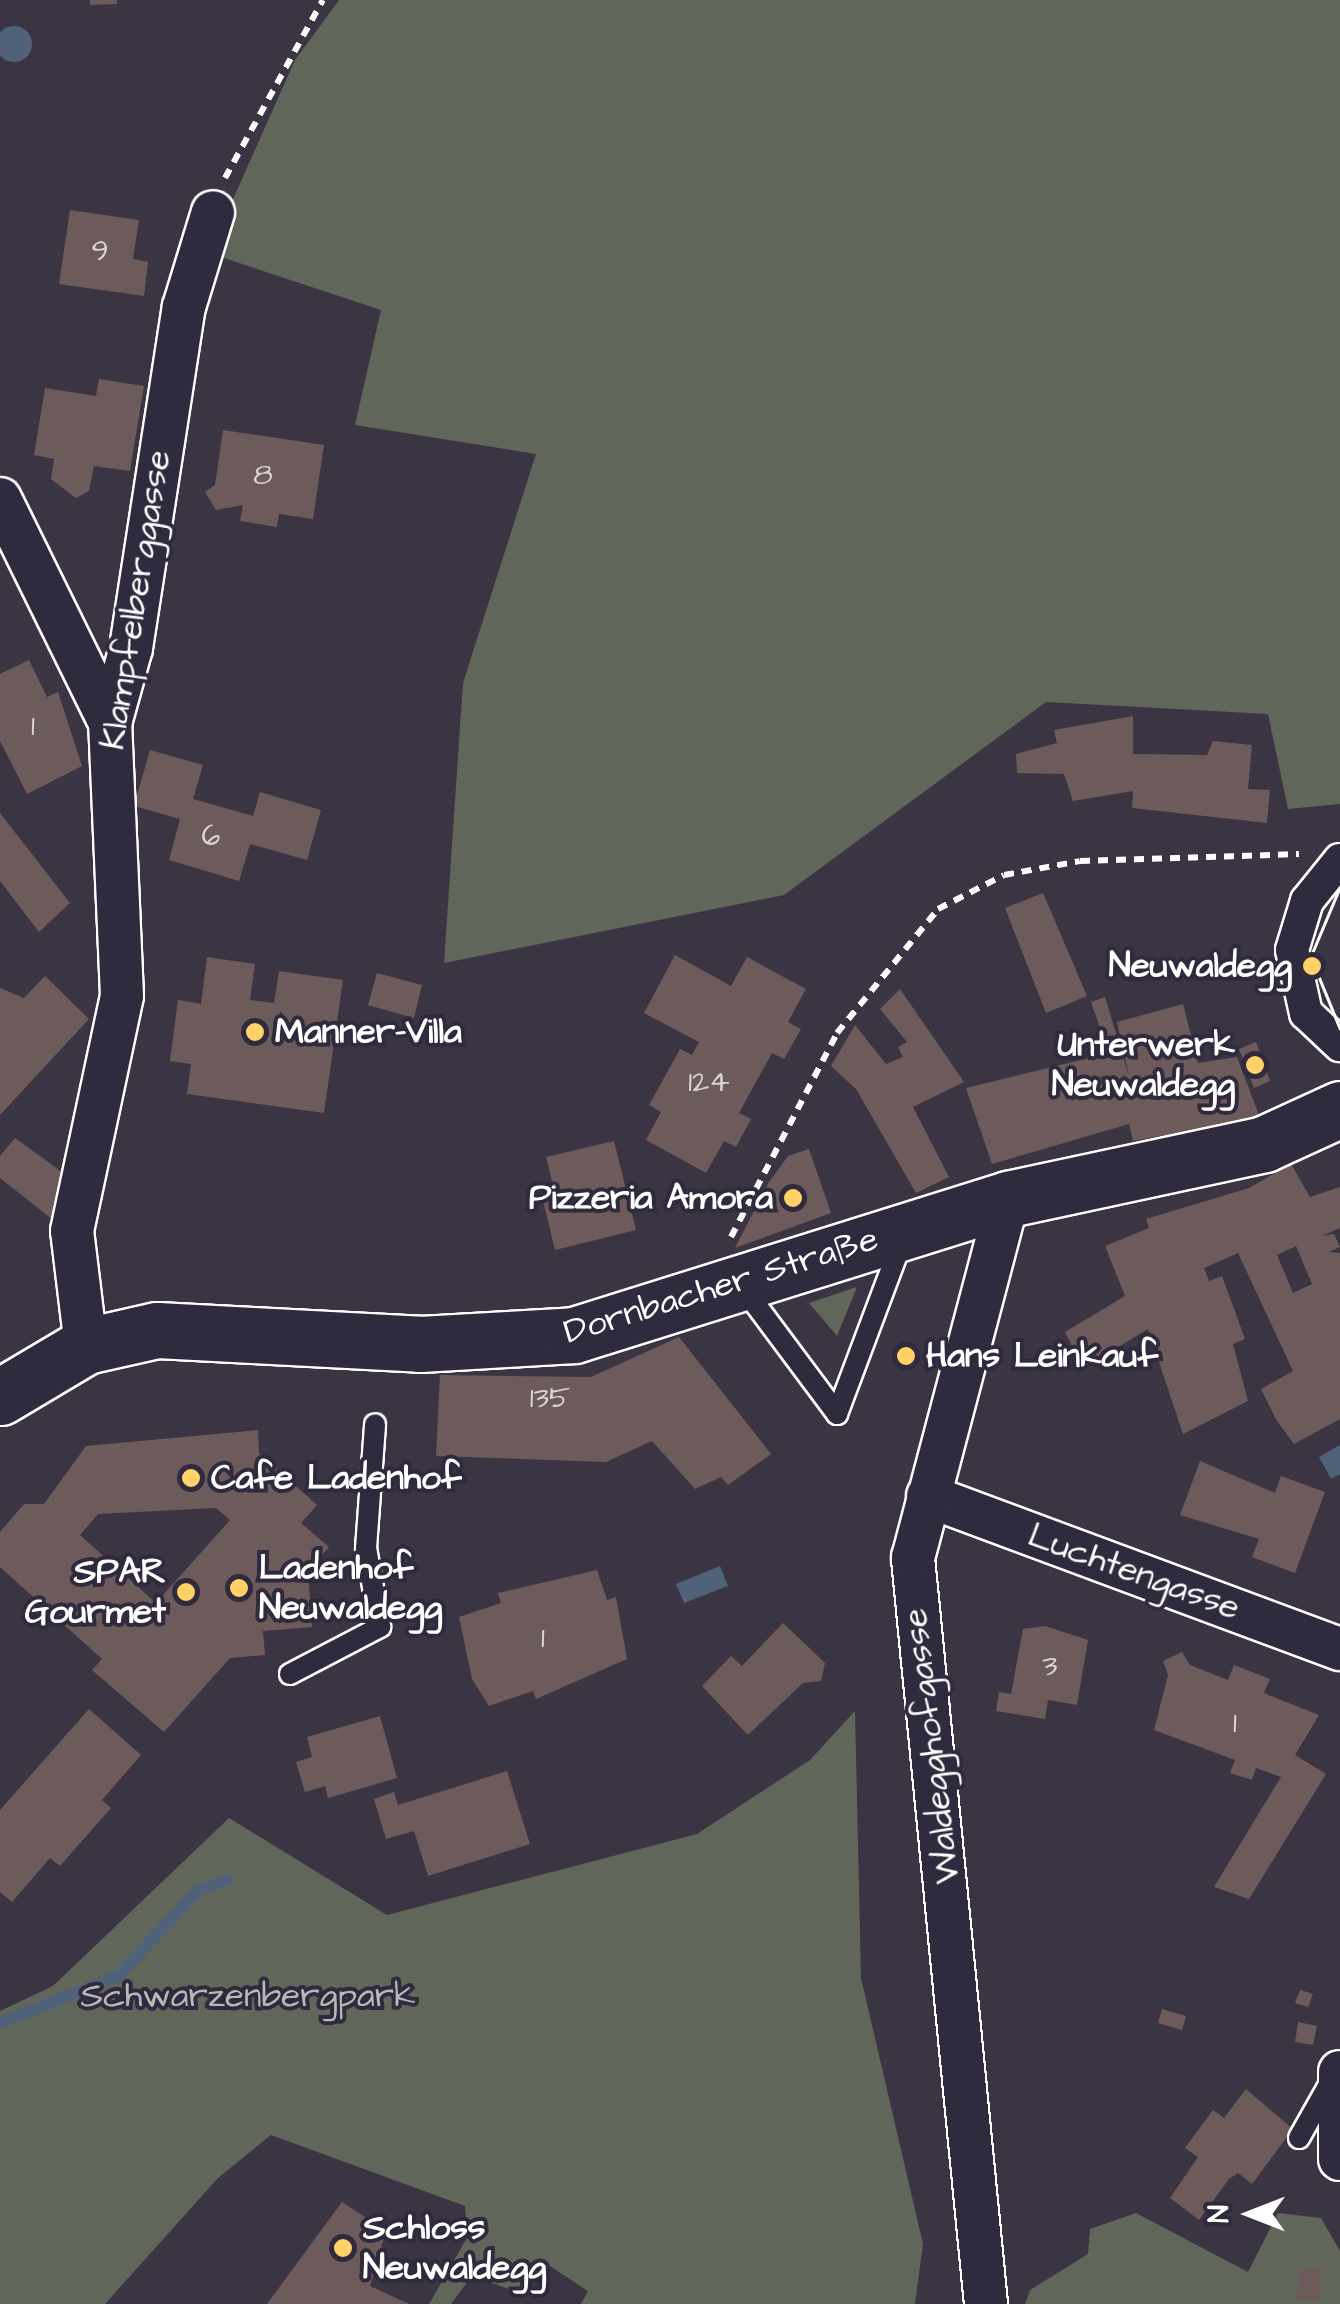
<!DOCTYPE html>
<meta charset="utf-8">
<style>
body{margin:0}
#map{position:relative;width:1340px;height:2304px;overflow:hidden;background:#3b3443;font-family:"Architects Daughter",sans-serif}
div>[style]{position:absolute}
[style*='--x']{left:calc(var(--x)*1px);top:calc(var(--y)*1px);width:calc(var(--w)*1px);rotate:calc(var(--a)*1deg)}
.green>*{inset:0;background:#606659}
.water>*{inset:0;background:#4f627a}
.round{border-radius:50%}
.stream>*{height:12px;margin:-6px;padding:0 6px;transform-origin:6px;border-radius:6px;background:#4f627a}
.building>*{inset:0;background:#6d5b5b}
.path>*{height:6px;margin-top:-3px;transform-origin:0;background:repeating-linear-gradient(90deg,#fff 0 10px,transparent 0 18px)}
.roads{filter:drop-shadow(2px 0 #fff) drop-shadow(-2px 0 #fff) drop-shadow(0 2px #fff) drop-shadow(0 -2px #fff)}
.service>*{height:20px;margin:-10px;padding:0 10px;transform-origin:10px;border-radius:10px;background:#2f2a3d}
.pedestrian>*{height:32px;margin:-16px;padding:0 16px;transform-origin:16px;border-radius:16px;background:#2f2a3d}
.minor>*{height:42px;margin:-21px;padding:0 21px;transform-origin:21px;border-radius:21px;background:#2f2a3d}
.secondary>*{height:55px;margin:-27.5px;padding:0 27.5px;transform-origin:27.5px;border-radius:27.5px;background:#2f2a3d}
.tram>*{height:2.5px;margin:-1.25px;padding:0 1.25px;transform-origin:1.25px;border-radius:1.25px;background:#fff}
.dots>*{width:28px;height:28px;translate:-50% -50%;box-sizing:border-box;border:5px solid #2f2a3d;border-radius:50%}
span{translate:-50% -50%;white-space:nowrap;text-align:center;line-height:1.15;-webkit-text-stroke:8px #2f2a3d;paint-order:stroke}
.number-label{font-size:30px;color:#dad6d6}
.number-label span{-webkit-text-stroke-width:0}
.street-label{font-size:35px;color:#fff}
.poi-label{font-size:35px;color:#fff;font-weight:700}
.right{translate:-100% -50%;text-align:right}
.left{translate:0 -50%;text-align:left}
.park-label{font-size:35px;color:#b7bab4}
.north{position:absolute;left:1200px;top:2164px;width:100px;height:100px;-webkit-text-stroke:8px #2f2a3d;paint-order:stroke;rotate:270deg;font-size:28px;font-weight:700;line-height:40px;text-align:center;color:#fff}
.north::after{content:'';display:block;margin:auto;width:35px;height:45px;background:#fff;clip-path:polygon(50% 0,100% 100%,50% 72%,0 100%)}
</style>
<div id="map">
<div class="green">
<div style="clip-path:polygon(339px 0,1340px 0,1340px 804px,1288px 809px,1268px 714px,1046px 702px,784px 895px,444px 963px,463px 683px,536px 454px,355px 425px,381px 310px,209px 253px,295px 60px)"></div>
<div style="clip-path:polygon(857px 1287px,837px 1336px,809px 1303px)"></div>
<div style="clip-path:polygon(855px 1711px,861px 1978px,923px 2244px,915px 2304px,581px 2304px,588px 2291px,544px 2262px,523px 2294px,472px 2276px,451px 2304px,429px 2304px,467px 2238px,465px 2206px,271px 2135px,218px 2178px,105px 2304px,0 2304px,0 2011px,53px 1986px,229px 1818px,387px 1915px,697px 1834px,810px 1760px)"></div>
<div style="clip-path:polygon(1136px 2213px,1248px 2272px,1278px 2213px,1321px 2218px,1340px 2251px,1340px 2304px,1025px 2304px,1030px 2290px,1088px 2254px,1090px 2229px)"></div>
</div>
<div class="water">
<div class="round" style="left:-4px;top:26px;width:36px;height:36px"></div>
<div style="clip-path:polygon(1340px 1445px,1340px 1474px,1331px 1479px,1319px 1457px)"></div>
<div style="clip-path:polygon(720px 1566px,728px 1586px,684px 1603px,676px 1584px)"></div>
</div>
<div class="stream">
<div style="--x:0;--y:2023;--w:127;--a:-21.7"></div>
<div style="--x:118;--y:1976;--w:118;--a:-46.7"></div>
<div style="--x:199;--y:1890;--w:29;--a:-20"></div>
</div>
<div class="building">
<div style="clip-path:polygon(90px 0,117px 0,117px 4px,90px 5px)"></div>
<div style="clip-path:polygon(70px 210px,139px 220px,133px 259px,148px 262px,144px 296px,59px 284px)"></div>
<div style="clip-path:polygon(99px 379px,144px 386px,130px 471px,94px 466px,89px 491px,76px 498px,51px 479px,54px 459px,34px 455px,45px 388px,96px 396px)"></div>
<div style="clip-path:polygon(223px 430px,324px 445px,313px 519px,279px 514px,277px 527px,240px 521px,243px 505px,216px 510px,205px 492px,215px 485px)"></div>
<div style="clip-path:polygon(29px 660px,47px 697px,58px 692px,82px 766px,27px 794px,0 741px,0 674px)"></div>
<div style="clip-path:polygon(1133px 716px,1133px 754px,1207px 755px,1213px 741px,1252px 745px,1248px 789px,1270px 790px,1267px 823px,1132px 808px,1133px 791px,1073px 801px,1064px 774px,1017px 773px,1016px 754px,1057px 743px,1054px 730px)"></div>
<div style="clip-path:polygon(150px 750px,203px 765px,193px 799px,253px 816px,260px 792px,321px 810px,307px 860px,250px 844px,239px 881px,169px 860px,180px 819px,134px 806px)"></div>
<div style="clip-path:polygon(0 813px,70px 903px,39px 932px,0 881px)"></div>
<div style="clip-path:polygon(1043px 893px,1087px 996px,1046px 1013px,1005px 908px)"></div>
<div style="clip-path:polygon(675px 955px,731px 986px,747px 957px,806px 989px,788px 1022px,801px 1029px,784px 1059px,772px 1053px,739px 1113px,751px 1119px,736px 1147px,724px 1141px,706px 1173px,646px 1140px,661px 1112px,649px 1105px,680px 1049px,692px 1055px,699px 1042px,644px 1013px)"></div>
<div style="clip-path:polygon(207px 957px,255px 964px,250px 1000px,274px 1003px,279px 971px,343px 980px,324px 1113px,187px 1094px,191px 1064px,170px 1061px,178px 1000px,201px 1004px)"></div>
<div style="clip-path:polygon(377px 973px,422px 985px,414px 1018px,368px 1005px)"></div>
<div style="clip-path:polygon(45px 976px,89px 1019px,0 1115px,0 988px,24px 998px)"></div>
<div style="clip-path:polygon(900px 989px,964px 1082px,913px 1107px,949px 1177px,916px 1193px,856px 1089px,831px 1066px,855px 1025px,886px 1064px,903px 1057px,898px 1047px,907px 1042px,880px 1009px)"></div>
<div style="clip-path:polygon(1105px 997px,1129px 1076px,1117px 1022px,1183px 1004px,1198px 1063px,1237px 1057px,1260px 1118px,1133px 1141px,1129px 1124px,992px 1164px,966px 1088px,1109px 1053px,1091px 1002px)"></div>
<div style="clip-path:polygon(1256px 1042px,1270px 1081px,1254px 1088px,1239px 1049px)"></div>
<div style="clip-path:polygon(15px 1138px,62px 1172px,53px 1220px,0 1178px,0 1156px)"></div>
<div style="clip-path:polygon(614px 1141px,636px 1230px,555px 1250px,543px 1201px,556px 1197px,546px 1157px)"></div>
<div style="clip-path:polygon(809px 1149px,831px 1213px,735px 1248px,769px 1182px,788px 1156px)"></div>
<div style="clip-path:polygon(evenodd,1291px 1164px,1310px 1197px,1340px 1187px,1340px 1228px,1322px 1236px,1334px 1234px,1340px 1247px,1329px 1252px,1340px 1253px,1340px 1419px,1294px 1444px,1277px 1421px,1261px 1389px,1293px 1371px,1238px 1253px,1204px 1268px,1209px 1281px,1222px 1276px,1245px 1339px,1233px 1344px,1248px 1401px,1183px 1434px,1148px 1329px,1083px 1368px,1065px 1332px,1125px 1296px,1105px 1246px,1149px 1228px,1146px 1219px,1249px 1188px,1291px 1164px,1296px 1246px,1312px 1284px,1293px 1293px,1277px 1255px,1296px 1246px)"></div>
<div style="clip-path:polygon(679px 1337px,771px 1454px,728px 1485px,721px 1477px,695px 1489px,652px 1441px,606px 1462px,436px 1456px,440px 1375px,591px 1377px)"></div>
<div style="clip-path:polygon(evenodd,258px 1430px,259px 1453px,317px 1505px,301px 1523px,329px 1547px,308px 1572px,312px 1627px,263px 1631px,265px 1655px,230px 1658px,164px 1732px,92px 1670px,102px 1659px,0 1567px,0 1532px,24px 1504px,44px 1504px,86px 1446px,258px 1430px,216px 1508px,230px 1520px,156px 1603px,80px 1535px,98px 1514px,216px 1508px)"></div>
<div style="clip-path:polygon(1200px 1461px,1275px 1493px,1281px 1476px,1325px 1492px,1295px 1573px,1252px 1557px,1259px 1539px,1180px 1515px)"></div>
<div style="clip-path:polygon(597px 1570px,607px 1600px,616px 1597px,627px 1659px,536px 1699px,533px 1691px,489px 1706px,472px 1679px,459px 1617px,501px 1603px,498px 1593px)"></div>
<div style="clip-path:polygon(783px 1623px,825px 1663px,821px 1681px,803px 1683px,748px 1735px,702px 1686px,731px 1656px,742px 1666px)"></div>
<div style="clip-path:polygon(1045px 1626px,1088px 1640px,1077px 1705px,1048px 1700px,1045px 1719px,996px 1711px,999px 1692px,1011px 1694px,1023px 1629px)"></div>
<div style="clip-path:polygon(1182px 1652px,1190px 1665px,1228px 1680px,1234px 1665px,1270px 1679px,1264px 1693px,1319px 1715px,1295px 1755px,1326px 1774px,1249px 1899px,1214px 1887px,1281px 1777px,1256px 1768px,1252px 1780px,1230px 1773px,1235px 1760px,1154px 1730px,1168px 1675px,1163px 1661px)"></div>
<div style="clip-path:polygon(89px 1709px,141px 1755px,102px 1800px,111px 1808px,60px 1866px,50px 1858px,12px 1902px,0 1892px,0 1810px)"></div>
<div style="clip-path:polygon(380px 1716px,397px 1778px,328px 1798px,325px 1786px,305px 1792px,296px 1762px,312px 1757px,307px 1737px)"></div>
<div style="clip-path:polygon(507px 1771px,530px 1844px,428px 1876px,414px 1831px,386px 1839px,374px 1799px,394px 1792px,398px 1805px)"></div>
<div style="clip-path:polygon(1300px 1990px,1313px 1994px,1308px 2007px,1295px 2003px)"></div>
<div style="clip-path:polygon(1162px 2009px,1186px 2016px,1182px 2030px,1158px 2023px)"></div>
<div style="clip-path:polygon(1298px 2022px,1317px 2026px,1313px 2045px,1295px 2042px)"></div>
<div style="clip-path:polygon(1246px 2089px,1293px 2129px,1252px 2184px,1238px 2173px,1229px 2179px,1199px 2220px,1170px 2198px,1198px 2157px,1185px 2148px,1213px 2110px,1224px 2118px)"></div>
<div style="clip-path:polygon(342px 2202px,386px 2231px,370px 2286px,409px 2304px,267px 2304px)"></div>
<div style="clip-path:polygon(1299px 2269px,1321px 2269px,1320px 2301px,1297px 2300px)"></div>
</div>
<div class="path">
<div style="--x:225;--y:178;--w:203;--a:-61.2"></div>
<div style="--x:731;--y:1237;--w:230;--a:-62.5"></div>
<div style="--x:837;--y:1033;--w:160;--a:-50.8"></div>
<div style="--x:938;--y:909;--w:74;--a:-27.3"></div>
<div style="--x:1004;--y:875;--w:77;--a:-10.4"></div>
<div style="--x:1080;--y:861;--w:219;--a:-1.8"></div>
</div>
<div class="roads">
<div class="service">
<div style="--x:741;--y:1285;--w:161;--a:53.3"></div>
<div style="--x:837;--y:1414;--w:185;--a:-69.4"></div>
<div style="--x:290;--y:1674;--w:102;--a:-27.6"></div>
<div style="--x:380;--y:1627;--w:80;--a:-100"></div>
<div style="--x:366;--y:1548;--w:124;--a:-85.8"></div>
<div style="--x:1299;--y:2138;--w:63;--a:-60.6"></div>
</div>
<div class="pedestrian">
<div style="--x:1340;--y:860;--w:53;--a:128.8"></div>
<div style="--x:1307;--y:901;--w:51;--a:107"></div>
<div style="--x:1292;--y:950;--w:65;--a:77.5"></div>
<div style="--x:1306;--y:1013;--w:47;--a:43.3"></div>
</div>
<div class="minor">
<div style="--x:0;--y:499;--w:250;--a:63.8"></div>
<div style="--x:86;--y:1346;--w:116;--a:-96.9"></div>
<div style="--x:72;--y:1231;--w:240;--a:-78"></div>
<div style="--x:122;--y:996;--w:273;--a:-92.5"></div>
<div style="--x:110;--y:723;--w:78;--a:-74.4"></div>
<div style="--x:131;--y:648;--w:345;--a:-81.2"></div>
<div style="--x:184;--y:307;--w:99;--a:-73"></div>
<div style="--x:928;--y:1496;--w:439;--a:20.4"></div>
<div style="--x:1340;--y:2072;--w:87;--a:90"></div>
<div style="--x:986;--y:2304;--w:750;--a:-95.59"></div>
<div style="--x:913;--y:1558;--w:371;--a:-75.2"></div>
</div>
<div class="secondary">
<div style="--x:0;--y:1397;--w:100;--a:-30.7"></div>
<div style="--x:86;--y:1346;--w:73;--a:-12.7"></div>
<div style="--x:157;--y:1330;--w:263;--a:3"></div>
<div style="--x:420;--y:1344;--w:154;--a:-3.3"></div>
<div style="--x:574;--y:1335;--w:455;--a:-17.4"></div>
<div style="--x:1008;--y:1199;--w:262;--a:-12.1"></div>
<div style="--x:1264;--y:1144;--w:84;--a:-24.7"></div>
</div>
</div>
<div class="tram">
<div style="--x:1340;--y:888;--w:75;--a:112.8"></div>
<div style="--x:1311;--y:957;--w:77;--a:67.8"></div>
</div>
<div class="dots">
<div style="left:1312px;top:966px;background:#ffd166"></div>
<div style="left:255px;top:1032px;background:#ffd166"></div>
<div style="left:1255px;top:1065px;background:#ffd166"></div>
<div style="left:793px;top:1198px;background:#ffd166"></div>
<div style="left:906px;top:1356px;background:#ffd166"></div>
<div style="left:191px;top:1478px;background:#ffd166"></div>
<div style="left:239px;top:1588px;background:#ffd166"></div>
<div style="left:186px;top:1592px;background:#ffd166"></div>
<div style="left:343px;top:2248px;background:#ffd166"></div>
</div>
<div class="number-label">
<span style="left:100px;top:251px">9</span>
<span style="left:263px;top:475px">8</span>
<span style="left:33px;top:726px">1</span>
<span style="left:211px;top:836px">6</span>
<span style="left:709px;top:1082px">124</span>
<span style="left:550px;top:1398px">135</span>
<span style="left:543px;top:1638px">1</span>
<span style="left:1050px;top:1666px">3</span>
<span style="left:1235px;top:1723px">1</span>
</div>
<div class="street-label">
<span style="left:136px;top:600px;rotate:-81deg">Klampfelberggasse</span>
<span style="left:721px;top:1286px;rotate:-17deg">Dornbacher Straße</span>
<span style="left:1134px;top:1572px;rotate:20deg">Luchtengasse</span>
<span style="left:932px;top:1746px;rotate:-97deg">Waldegghofgasse</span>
</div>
<div class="poi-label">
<span class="right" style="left:1292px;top:966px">Neuwaldegg</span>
<span class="left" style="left:275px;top:1032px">Manner-Villa</span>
<span class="right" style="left:1235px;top:1065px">Unterwerk<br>Neuwaldegg</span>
<span class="right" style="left:773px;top:1198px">Pizzeria Amora</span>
<span class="left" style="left:926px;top:1356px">Hans Leinkauf</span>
<span class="left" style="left:211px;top:1478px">Cafe Ladenhof</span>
<span class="left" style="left:259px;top:1588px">Ladenhof<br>Neuwaldegg</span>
<span class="right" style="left:166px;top:1592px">SPAR<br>Gourmet</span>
<span class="left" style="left:363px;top:2248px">Schloss<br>Neuwaldegg</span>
</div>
<div class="park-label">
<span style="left:248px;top:1996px">Schwarzenbergpark</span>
</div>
<div class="north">N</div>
</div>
